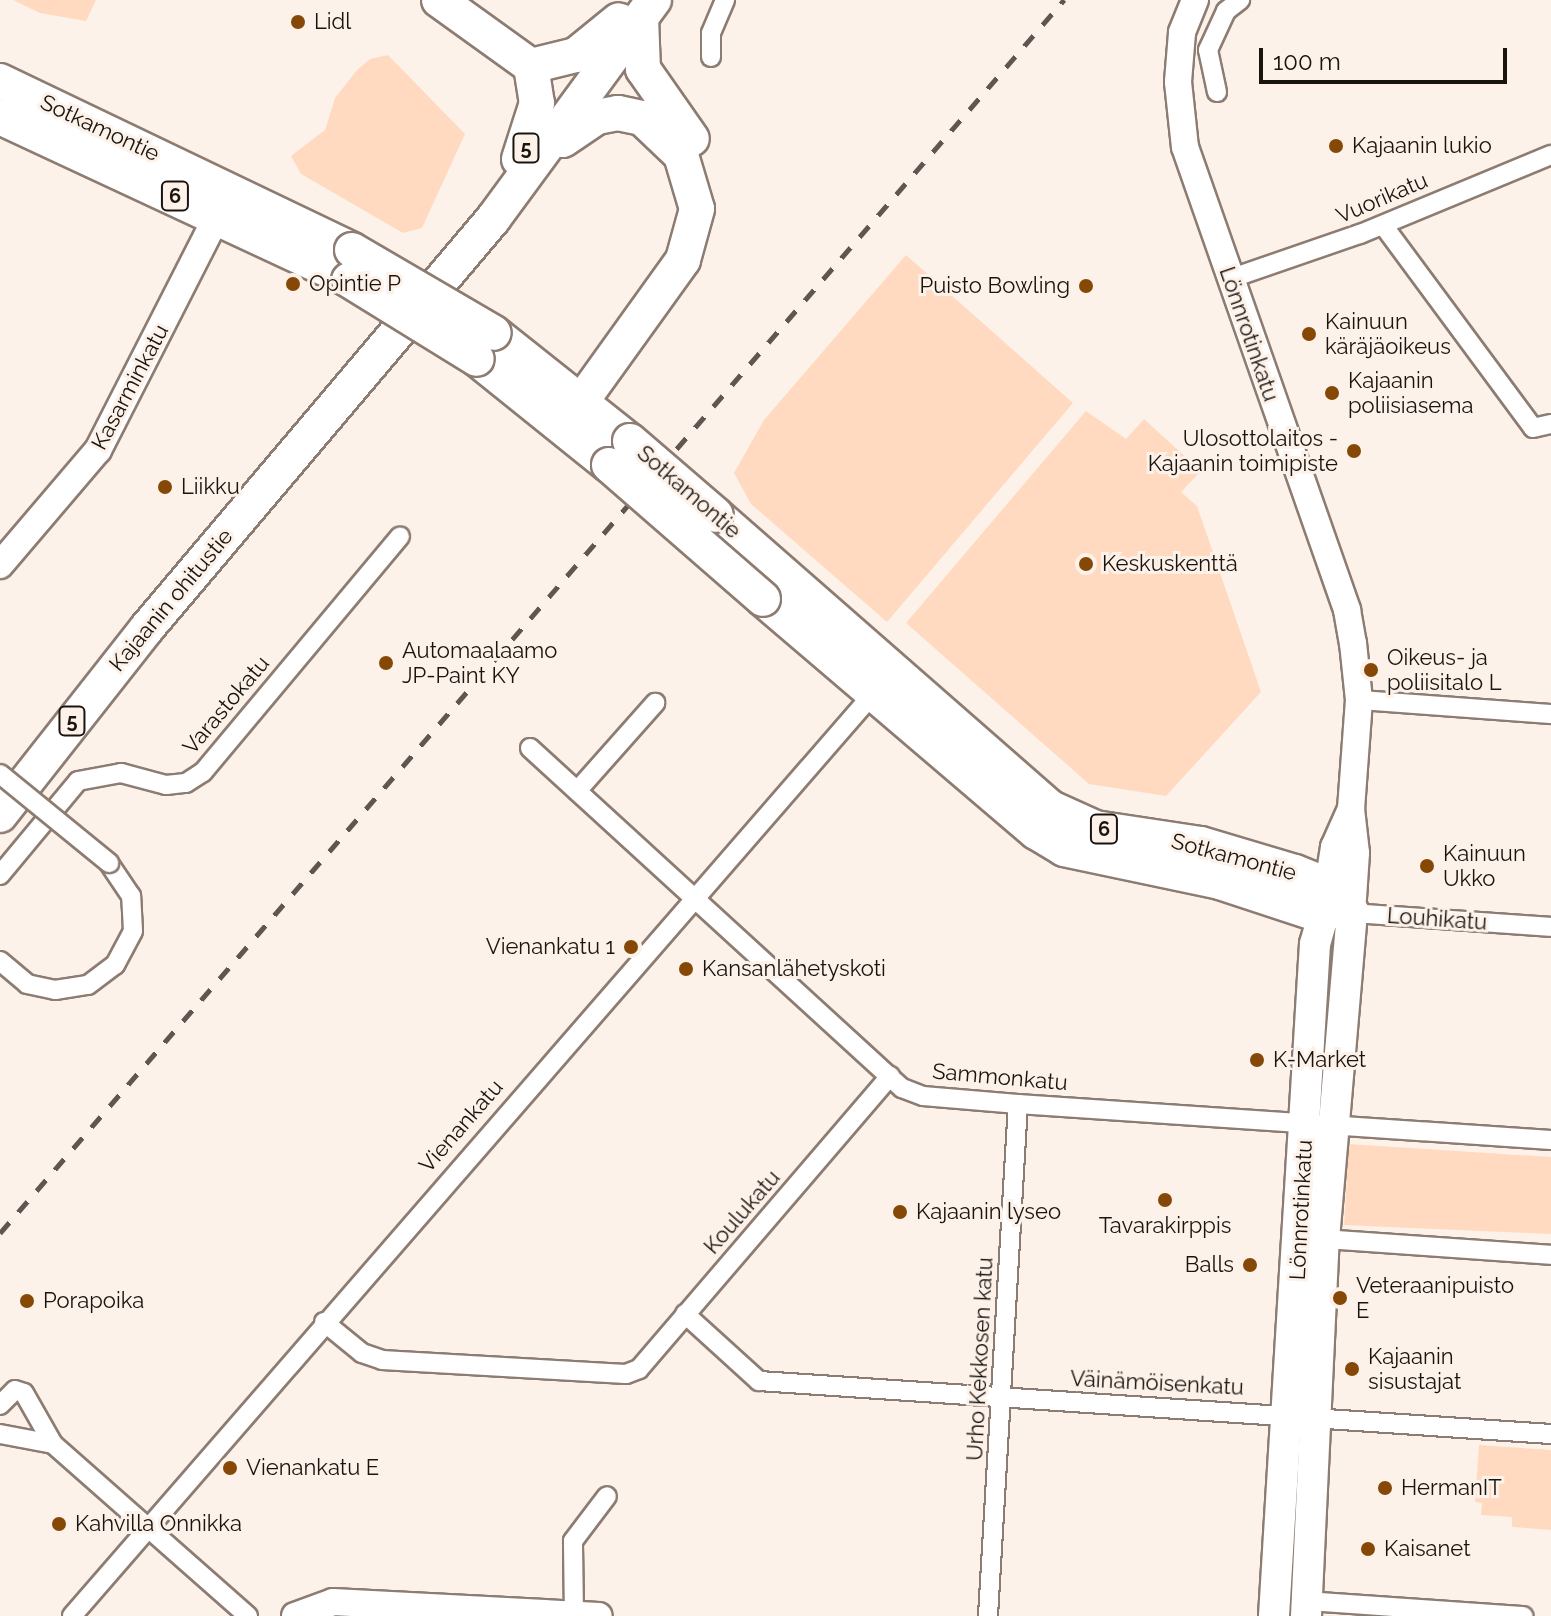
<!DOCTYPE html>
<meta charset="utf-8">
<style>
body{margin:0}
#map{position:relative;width:1551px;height:1616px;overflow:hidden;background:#fdf2ea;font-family:Raleway,sans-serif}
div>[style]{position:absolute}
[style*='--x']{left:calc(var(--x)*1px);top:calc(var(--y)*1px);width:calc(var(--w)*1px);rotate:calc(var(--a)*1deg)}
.green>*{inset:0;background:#ffdac0}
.roads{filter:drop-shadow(2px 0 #8d7c71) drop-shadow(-2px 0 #8d7c71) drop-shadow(0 2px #8d7c71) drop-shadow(0 -2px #8d7c71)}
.street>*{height:18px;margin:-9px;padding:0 9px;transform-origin:9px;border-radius:9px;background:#fff}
.secondary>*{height:26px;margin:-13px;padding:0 13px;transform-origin:13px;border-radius:13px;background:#fff}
.primary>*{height:30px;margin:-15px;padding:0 15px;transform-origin:15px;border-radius:15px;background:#fff}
.highway>*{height:34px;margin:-17px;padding:0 17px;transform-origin:17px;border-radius:17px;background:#fff}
.rail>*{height:5px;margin-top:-2.5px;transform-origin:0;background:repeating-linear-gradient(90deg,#5e5650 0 14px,transparent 0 28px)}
.bridges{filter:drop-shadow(2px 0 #8d7c71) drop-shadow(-2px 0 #8d7c71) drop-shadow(0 2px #8d7c71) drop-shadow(0 -2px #8d7c71)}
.street-bridge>*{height:18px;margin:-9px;padding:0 9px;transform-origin:9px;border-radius:9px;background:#fff}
.highway-bridge>*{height:34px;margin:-17px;padding:0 17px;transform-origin:17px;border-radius:17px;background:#fff}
.dots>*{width:22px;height:22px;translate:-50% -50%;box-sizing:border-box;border:4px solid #fdf2ea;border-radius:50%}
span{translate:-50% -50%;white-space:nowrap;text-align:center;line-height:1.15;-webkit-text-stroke:6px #fdf2ea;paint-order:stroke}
.shield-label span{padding:2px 6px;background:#fdf2ea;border:2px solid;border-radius:6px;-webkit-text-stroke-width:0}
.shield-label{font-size:20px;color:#1a140f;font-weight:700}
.poi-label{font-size:22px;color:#1a140f}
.left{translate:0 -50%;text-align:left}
.right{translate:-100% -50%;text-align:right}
.street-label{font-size:22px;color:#1a140f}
.scale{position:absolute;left:1259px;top:48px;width:248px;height:36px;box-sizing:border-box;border:4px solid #1a140f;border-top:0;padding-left:10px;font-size:24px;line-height:28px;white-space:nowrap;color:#1a140f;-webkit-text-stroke:6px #fdf2ea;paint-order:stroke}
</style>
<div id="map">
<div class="green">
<div style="clip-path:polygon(13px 0,96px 0,86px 21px,40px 13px)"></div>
<div style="clip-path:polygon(388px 55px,465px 134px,422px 228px,403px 233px,301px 174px,291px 156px,325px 130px,335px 98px,357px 70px,370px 59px)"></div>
<div style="clip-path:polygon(906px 255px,1073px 403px,887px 622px,751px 504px,734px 473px,764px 420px)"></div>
<div style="clip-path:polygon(1086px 411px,1126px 439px,1144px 419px,1201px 471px,1181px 492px,1197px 506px,1261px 692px,1166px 796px,1089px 784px,906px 623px)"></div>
<div style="clip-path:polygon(1349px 1144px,1551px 1157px,1551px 1234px,1344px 1225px)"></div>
<div style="clip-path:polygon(1479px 1445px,1551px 1450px,1551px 1530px,1512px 1527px,1512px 1517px,1481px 1515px,1482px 1503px,1475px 1502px)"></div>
</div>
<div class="roads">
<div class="street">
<div style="--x:711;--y:57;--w:24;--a:-90"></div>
<div style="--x:711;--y:33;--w:36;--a:-67"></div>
<div style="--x:1217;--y:92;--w:43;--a:-102.1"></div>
<div style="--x:1208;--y:50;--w:43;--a:-65.2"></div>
<div style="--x:1226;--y:11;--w:18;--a:-38"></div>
<div style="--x:1383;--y:225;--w:252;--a:53.5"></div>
<div style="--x:1533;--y:428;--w:18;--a:-13"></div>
<div style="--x:1229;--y:279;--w:139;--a:-19"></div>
<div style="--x:1360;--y:234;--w:207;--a:-22.5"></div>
<div style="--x:1359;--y:700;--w:193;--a:4.2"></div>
<div style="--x:530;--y:748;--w:504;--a:42.43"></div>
<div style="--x:902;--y:1088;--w:22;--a:21"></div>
<div style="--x:923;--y:1096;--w:95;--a:4.8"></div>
<div style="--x:1018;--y:1104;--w:534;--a:3.86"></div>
<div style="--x:577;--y:791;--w:118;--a:-48.4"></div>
<div style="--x:0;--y:875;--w:122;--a:-50.3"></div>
<div style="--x:78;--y:781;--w:44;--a:-10.5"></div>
<div style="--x:121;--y:773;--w:47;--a:14.9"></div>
<div style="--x:166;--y:785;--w:20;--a:-6"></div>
<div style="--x:186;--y:783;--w:20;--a:-33"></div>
<div style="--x:203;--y:772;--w:307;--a:-50.1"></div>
<div style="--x:1352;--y:913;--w:199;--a:4"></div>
<div style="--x:0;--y:961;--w:35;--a:40"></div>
<div style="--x:27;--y:984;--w:29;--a:12"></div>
<div style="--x:55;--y:990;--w:33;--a:-9"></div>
<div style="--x:88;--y:985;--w:34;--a:-37"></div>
<div style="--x:115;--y:965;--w:38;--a:-62"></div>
<div style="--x:133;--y:931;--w:35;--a:-93"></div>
<div style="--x:131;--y:896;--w:40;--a:-124"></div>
<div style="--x:1324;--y:1239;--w:228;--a:4"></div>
<div style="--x:685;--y:1314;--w:100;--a:42.2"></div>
<div style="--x:759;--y:1381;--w:794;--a:3.83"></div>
<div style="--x:324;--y:1322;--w:49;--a:39.2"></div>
<div style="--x:362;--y:1353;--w:21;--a:19"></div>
<div style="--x:382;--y:1360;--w:244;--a:3.3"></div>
<div style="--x:626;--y:1374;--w:14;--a:-21"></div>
<div style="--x:639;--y:1369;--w:386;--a:-49.4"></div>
<div style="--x:0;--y:1405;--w:21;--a:-45"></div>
<div style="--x:15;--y:1390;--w:9;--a:18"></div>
<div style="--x:24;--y:1393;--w:59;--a:60.4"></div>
<div style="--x:0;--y:1434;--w:54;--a:10.7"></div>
<div style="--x:53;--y:1444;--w:260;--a:41.4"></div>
<div style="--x:1307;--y:1601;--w:217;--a:4"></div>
<div style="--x:72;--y:1616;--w:1229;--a:-49.02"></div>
<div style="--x:574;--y:1616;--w:75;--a:-90.8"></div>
<div style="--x:573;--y:1541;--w:56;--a:-52.9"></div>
<div style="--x:988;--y:1616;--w:513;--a:-86.65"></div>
</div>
<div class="secondary">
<div style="--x:1195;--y:0;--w:35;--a:112"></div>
<div style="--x:1182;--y:33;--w:49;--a:94.7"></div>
<div style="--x:1178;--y:82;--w:65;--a:83.9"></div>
<div style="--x:1185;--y:147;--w:491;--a:70.7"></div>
<div style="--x:1347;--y:610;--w:34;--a:80"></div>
<div style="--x:1353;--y:643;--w:57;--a:84"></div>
<div style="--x:1359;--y:700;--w:109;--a:94.2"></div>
<div style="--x:1351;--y:809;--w:44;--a:83.5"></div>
<div style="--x:1356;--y:853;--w:60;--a:93.8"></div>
<div style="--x:1352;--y:913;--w:29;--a:174"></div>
<div style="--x:1323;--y:916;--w:70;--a:-80.9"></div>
<div style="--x:1334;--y:847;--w:42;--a:-65.9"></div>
<div style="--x:0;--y:565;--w:151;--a:-49.6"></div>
<div style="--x:98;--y:450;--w:277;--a:-63"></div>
<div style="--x:295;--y:1616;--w:40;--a:-20.2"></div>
<div style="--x:333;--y:1602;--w:266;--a:3"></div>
</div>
<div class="primary">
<div style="--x:1274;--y:1616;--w:673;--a:-86.51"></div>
<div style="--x:1315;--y:944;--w:29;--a:-74"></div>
<div style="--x:1306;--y:1616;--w:377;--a:-87.3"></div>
<div style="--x:1324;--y:1239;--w:327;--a:-85.1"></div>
</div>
<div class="highway">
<div style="--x:439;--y:0;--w:113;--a:35.7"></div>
<div style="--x:531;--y:66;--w:37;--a:81"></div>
<div style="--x:537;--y:103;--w:59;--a:107.8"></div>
<div style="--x:641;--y:18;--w:51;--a:87.8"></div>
<div style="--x:643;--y:69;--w:85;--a:55"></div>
<div style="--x:531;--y:66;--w:46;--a:-13.7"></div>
<div style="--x:576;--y:55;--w:55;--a:-39.1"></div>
<div style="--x:0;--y:81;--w:390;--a:25.6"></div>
<div style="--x:0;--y:117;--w:385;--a:25"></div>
<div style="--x:563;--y:140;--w:41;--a:-34.1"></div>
<div style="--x:597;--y:117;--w:21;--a:-11"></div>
<div style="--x:618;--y:113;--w:25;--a:12"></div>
<div style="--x:642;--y:118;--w:54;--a:43.5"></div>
<div style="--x:681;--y:155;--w:56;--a:73.5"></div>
<div style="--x:697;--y:209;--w:53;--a:105.4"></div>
<div style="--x:683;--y:260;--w:175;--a:125.7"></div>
<div style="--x:581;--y:402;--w:33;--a:104"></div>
<div style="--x:494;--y:333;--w:174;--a:38.5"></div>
<div style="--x:477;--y:359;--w:169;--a:38.8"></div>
<div style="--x:716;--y:515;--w:445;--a:41.2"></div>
<div style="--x:1051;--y:808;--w:48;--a:24.4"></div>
<div style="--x:1095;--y:828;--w:107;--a:8.6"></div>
<div style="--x:1201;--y:844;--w:98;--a:16.6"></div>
<div style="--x:1295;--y:872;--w:35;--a:22"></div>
<div style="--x:1328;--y:885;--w:37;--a:49"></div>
<div style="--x:763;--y:599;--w:359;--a:40.5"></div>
<div style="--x:1036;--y:832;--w:33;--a:31"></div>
<div style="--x:1064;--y:849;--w:159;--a:11.9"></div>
<div style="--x:1220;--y:882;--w:108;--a:18.3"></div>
<div style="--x:0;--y:815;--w:238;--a:-51.8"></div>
<div style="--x:147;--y:628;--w:536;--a:-49.77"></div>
<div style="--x:493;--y:219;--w:272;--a:-53.7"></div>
</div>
</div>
<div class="rail">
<div style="--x:0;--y:1233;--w:1629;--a:-49.21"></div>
</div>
<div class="bridges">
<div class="street-bridge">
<div style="--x:0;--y:774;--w:141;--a:39.2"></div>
</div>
<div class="highway-bridge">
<div style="--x:352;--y:250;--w:164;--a:30.3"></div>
<div style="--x:349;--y:280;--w:150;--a:31.7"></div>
<div style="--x:630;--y:441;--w:113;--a:40.7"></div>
<div style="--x:609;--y:465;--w:204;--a:41"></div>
</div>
</div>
<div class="dots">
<div style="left:298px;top:22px;background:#864807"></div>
<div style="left:1336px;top:146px;background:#864807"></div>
<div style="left:293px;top:284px;background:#864807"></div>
<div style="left:1086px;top:286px;background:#864807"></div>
<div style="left:1309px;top:334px;background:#864807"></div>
<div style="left:1332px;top:393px;background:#864807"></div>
<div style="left:1354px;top:451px;background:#864807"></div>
<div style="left:165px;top:487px;background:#864807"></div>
<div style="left:1086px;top:564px;background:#864807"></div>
<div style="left:386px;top:663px;background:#864807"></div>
<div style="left:1371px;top:670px;background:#864807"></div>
<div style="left:1427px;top:866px;background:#864807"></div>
<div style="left:631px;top:947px;background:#864807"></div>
<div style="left:686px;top:969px;background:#864807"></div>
<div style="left:1257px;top:1060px;background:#864807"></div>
<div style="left:1165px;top:1200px;background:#864807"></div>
<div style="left:900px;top:1212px;background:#864807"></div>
<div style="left:1250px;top:1265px;background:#864807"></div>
<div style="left:1340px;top:1298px;background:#864807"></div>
<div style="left:27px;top:1301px;background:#864807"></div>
<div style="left:1352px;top:1369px;background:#864807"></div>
<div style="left:230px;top:1468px;background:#864807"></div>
<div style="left:1385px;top:1488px;background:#864807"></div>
<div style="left:59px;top:1524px;background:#864807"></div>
<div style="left:1368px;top:1549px;background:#864807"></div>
</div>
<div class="shield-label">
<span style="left:526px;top:148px">5</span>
<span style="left:175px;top:196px">6</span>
<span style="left:72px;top:721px">5</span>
<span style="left:1104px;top:829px">6</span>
</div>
<div class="poi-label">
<span class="left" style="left:314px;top:22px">Lidl</span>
<span class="left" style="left:1352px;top:146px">Kajaanin lukio</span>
<span class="left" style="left:309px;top:284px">Opintie P</span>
<span class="right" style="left:1070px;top:286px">Puisto Bowling</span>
<span class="left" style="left:1325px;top:334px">Kainuun<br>käräjäoikeus</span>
<span class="left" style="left:1348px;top:393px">Kajaanin<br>poliisiasema</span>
<span class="right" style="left:1338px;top:451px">Ulosottolaitos -<br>Kajaanin toimipiste</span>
<span class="left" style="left:181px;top:487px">Liikku</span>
<span class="left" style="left:1102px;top:564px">Keskuskenttä</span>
<span class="left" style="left:402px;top:663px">Automaalaamo<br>JP-Paint KY</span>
<span class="left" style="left:1387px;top:670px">Oikeus- ja<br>poliisitalo L</span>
<span class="left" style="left:1443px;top:866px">Kainuun<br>Ukko</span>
<span class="right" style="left:615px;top:947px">Vienankatu 1</span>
<span class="left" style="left:702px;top:969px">Kansanlähetyskoti</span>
<span class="left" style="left:1273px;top:1060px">K-Market</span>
<span class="left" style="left:916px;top:1212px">Kajaanin lyseo</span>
<span style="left:1165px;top:1226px">Tavarakirppis</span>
<span class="right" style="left:1234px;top:1265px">Balls</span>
<span class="left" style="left:1356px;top:1298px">Veteraanipuisto<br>E</span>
<span class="left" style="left:43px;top:1301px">Porapoika</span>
<span class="left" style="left:1368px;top:1369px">Kajaanin<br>sisustajat</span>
<span class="left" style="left:246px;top:1468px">Vienankatu E</span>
<span class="left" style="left:1401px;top:1488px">HermanIT</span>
<span class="left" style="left:75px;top:1524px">Kahvilla Onnikka</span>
<span class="left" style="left:1384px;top:1549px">Kaisanet</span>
</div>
<div class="street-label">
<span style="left:100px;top:128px;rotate:25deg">Sotkamontie</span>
<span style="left:1382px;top:198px;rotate:-23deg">Vuorikatu</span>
<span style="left:1249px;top:334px;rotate:71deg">Lönnrotinkatu</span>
<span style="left:130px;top:387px;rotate:-62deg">Kasarminkatu</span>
<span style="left:689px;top:492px;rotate:41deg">Sotkamontie</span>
<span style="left:171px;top:600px;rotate:-50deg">Kajaanin ohitustie</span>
<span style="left:226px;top:705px;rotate:-50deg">Varastokatu</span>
<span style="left:1234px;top:857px;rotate:15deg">Sotkamontie</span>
<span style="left:1437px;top:919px;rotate:4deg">Louhikatu</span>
<span style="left:1000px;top:1077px;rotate:5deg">Sammonkatu</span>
<span style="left:461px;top:1126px;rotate:-49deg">Vienankatu</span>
<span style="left:1301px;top:1210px;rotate:-87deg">Lönnrotinkatu</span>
<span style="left:742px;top:1212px;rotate:-49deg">Koulukatu</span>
<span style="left:980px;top:1359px;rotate:-87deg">Urho Kekkosen katu</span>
<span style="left:1157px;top:1383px;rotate:3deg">Väinämöisenkatu</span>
</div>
<div class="scale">100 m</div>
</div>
